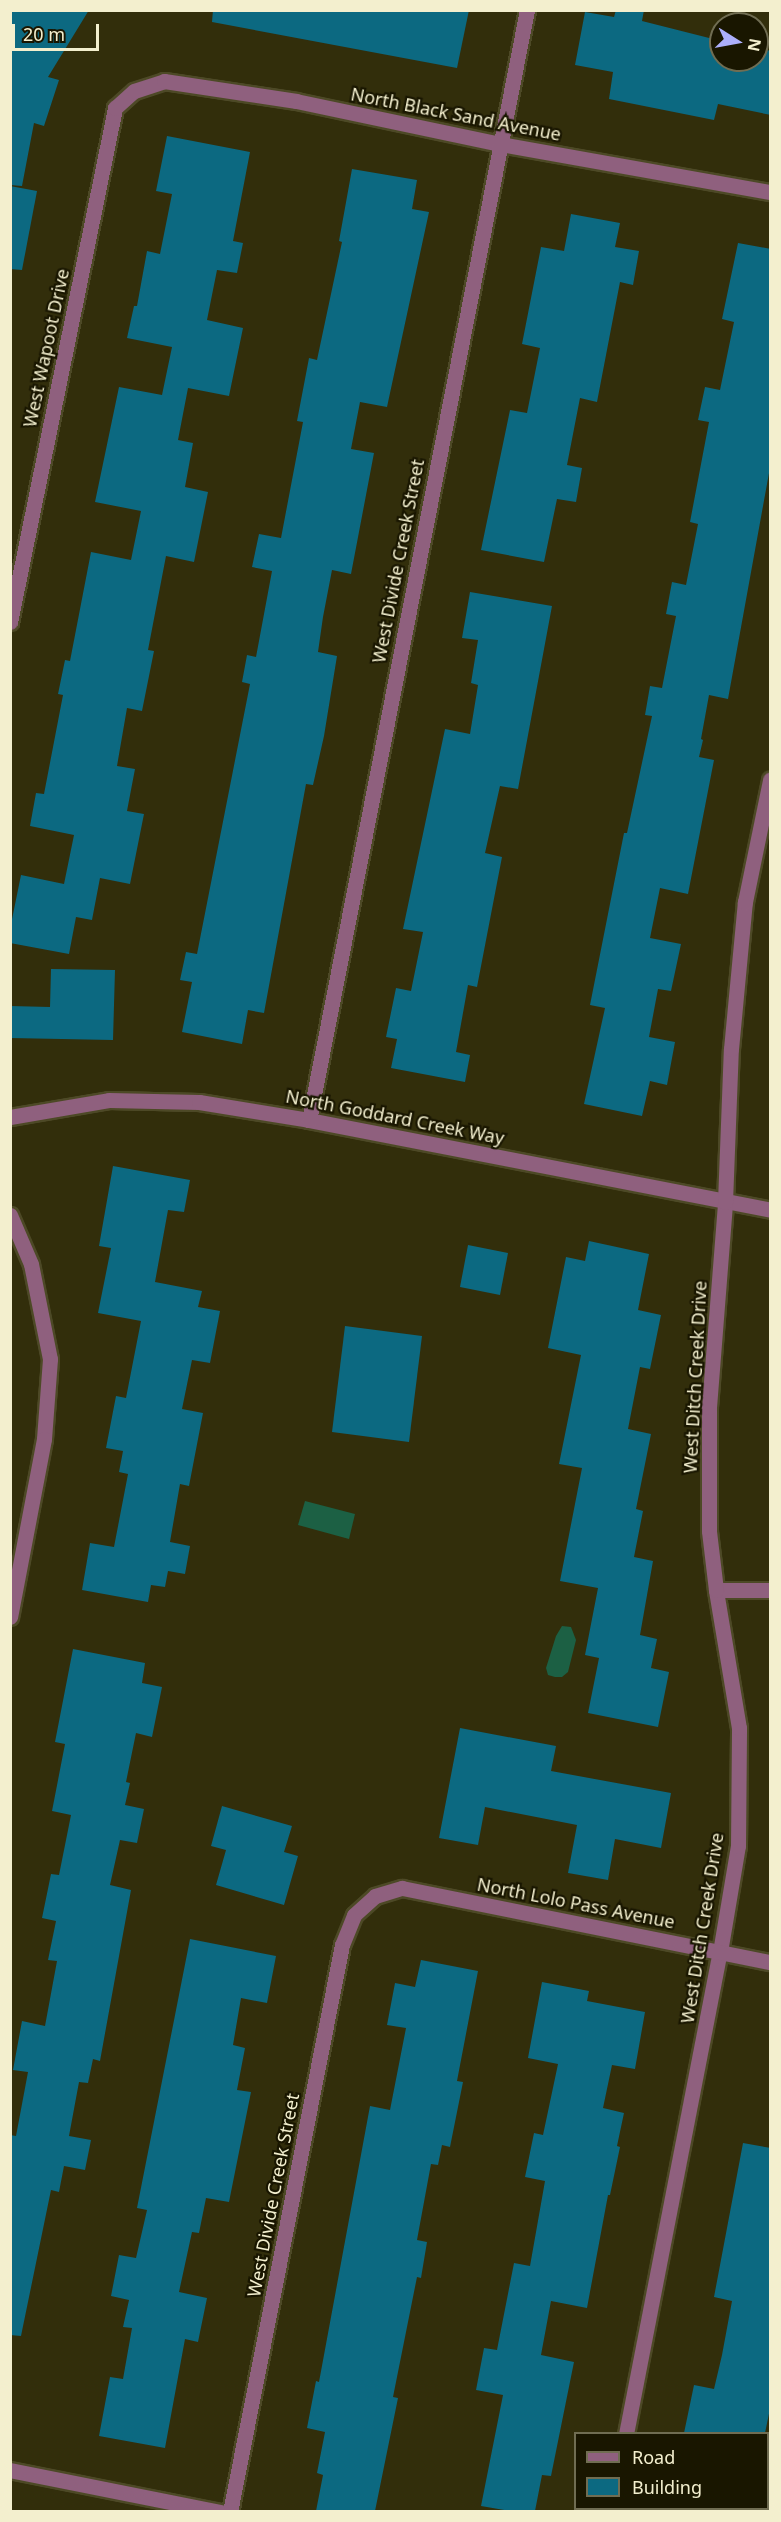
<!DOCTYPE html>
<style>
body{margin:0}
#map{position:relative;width:781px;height:2522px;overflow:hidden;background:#322e0b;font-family:"Noto Sans",sans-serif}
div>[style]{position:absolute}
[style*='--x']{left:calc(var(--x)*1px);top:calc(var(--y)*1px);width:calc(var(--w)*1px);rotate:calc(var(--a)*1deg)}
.water>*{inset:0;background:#1c6044}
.building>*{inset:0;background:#0c6981}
.roads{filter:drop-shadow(2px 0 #4d4926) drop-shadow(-2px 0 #4d4926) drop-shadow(0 2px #4d4926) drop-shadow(0 -2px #4d4926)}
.minor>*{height:15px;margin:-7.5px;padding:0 7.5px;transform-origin:7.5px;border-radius:7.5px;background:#8f607e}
span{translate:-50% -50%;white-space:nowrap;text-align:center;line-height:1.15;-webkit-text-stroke:4.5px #191600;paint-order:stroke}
.street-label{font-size:18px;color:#f3efce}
.frame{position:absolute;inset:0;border:12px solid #f3efce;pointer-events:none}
.legend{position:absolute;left:574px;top:2432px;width:195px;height:78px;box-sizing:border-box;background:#191600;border:2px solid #706d52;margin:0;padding:8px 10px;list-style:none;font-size:18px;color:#f3efce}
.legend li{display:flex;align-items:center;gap:12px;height:30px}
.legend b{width:30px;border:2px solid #706d52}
.north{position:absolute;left:709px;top:12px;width:60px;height:60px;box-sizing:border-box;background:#191600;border:2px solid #706d52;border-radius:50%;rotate:101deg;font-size:16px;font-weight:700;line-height:24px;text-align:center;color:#f3efce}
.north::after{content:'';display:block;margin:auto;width:21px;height:27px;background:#acaffb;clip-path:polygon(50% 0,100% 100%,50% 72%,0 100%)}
.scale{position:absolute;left:12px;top:24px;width:87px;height:27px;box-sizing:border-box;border:3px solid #f3efce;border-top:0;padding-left:8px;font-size:18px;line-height:21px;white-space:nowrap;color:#f3efce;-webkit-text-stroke:4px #191600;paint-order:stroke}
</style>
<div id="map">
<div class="water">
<div style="clip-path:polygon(305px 1501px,355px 1514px,349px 1539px,298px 1525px)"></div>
<div style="clip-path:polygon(562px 1626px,571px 1627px,576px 1640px,568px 1672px,562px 1677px,555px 1677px,548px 1675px,546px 1668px,556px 1636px)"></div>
</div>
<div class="building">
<div style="clip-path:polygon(10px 10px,89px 10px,48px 77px,59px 80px,44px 126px,34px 123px,22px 186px,10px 185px)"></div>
<div style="clip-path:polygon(213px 10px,469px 10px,457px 68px,212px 22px)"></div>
<div style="clip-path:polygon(616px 10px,644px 10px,642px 21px,721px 41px,721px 60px,757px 60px,757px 48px,771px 51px,771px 115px,718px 104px,714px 120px,609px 99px,613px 72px,575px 65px,585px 12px,614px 17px)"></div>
<div style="clip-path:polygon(167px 136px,250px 152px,233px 241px,243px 243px,237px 273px,217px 270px,207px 320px,243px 328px,229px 396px,188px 388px,178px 440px,193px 443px,185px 487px,208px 492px,194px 562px,166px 556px,148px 650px,154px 651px,142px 711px,127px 708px,117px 766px,135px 769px,127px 811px,144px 814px,130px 884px,100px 878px,92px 920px,76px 917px,69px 954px,10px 943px,10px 929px,21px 875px,64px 884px,74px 835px,30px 826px,36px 793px,44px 794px,63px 695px,58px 694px,65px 660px,70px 661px,91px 552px,131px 560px,141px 511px,95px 502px,119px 387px,162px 395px,172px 347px,127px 338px,134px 306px,137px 306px,147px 251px,160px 254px,172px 194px,156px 191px)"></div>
<div style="clip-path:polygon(352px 169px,417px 180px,412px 209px,429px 212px,387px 407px,360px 402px,351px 449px,374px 453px,351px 574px,332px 570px,323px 617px,318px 652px,337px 656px,324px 736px,313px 785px,306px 784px,264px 1013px,248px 1010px,242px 1044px,182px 1032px,192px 982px,180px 980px,186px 952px,197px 954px,250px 684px,242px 682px,247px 655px,256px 657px,272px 571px,252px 567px,259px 534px,281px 538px,303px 422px,297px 421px,309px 358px,317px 360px,342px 242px,339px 241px)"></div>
<div style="clip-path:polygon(10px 186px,37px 191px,22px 270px,10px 269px)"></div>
<div style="clip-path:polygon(571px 214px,620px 223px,615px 247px,639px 251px,633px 285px,620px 282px,597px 402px,580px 398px,567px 465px,582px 468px,576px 502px,557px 499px,544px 562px,481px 550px,510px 410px,527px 413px,540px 348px,522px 344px,541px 247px,564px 251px)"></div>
<div style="clip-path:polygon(738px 243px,771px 249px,771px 462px,728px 699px,709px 695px,701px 739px,703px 740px,699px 757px,714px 760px,688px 894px,660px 888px,650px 938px,681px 944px,671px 991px,658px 989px,649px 1037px,675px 1042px,667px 1085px,650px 1081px,642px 1116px,584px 1104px,605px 1008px,590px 1005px,624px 833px,627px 833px,652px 716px,645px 715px,650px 686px,662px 688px,676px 616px,666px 614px,672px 582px,686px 585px,698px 524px,690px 522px,709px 422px,698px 420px,705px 387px,720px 390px,734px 322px,722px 319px)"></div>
<div style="clip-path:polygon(470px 592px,552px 606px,518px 789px,500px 786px,485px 853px,502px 857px,477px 987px,468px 985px,456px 1052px,470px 1055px,465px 1082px,391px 1068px,397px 1039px,386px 1037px,396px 988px,411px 991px,423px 932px,403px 929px,445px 729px,470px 734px,478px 685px,471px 683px,478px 640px,462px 638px)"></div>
<div style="clip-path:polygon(51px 969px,115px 970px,113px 1040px,10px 1038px,10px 1006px,50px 1007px)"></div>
<div style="clip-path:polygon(113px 1166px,190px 1180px,184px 1212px,168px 1210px,155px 1282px,202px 1291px,198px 1307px,220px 1311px,210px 1363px,192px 1360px,182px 1409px,203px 1413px,189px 1486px,180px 1484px,170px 1542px,190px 1546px,185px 1574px,168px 1571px,165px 1587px,151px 1585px,148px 1602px,82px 1590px,90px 1543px,114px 1547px,128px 1474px,119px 1472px,123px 1451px,106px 1448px,116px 1396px,126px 1398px,141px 1321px,98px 1313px,111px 1248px,99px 1246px)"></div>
<div style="clip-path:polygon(589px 1241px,649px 1254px,638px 1310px,661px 1315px,650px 1369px,640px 1367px,628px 1429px,651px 1434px,636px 1509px,643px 1511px,634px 1557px,653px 1561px,640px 1635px,657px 1639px,651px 1668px,669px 1672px,658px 1727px,588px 1713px,599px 1658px,585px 1655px,598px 1588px,560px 1581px,582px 1468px,559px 1464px,581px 1355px,548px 1348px,566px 1257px,585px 1261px)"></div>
<div style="clip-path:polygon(468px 1245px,508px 1253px,500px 1295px,460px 1287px)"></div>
<div style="clip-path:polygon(345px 1326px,422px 1336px,409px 1442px,332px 1432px)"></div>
<div style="clip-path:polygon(73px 1649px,145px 1663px,142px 1683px,162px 1687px,152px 1737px,136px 1733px,126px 1782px,130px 1783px,125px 1805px,144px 1809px,137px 1843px,120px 1840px,110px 1885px,131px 1890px,100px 2061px,93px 2059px,88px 2083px,79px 2082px,69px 2136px,91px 2140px,85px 2170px,64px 2166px,59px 2192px,51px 2190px,21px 2336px,10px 2335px,10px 2135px,16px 2136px,28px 2072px,13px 2070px,22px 2021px,45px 2026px,57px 1961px,48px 1960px,56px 1921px,42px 1918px,51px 1874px,59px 1875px,71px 1815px,52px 1811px,65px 1744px,55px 1742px)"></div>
<div style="clip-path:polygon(460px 1728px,556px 1746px,551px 1771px,671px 1793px,661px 1848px,615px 1839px,608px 1880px,568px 1873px,577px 1825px,485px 1807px,478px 1845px,439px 1838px)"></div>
<div style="clip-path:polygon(222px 1806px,292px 1826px,284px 1852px,298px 1856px,284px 1905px,216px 1885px,226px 1850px,211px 1846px)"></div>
<div style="clip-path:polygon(190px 1939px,276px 1956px,267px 2003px,241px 1998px,233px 2045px,245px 2048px,237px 2090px,251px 2092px,229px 2202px,206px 2198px,199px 2233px,192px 2232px,179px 2292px,207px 2298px,198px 2342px,185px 2339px,165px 2448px,99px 2436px,110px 2377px,123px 2379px,132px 2328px,123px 2327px,129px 2300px,111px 2296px,119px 2255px,136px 2258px,147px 2210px,137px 2208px)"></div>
<div style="clip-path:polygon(421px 1960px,478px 1971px,457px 2081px,463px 2082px,450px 2147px,442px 2145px,438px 2165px,431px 2164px,417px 2240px,427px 2242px,421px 2278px,417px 2277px,393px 2397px,398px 2398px,375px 2511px,316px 2511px,323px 2475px,317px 2473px,325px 2432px,307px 2428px,316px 2381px,319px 2382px,370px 2106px,390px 2110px,406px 2028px,387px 2025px,395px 1983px,415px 1987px)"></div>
<div style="clip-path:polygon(542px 1982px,589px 1991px,587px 2001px,645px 2012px,635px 2069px,612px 2065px,603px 2108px,624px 2113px,617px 2146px,620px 2147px,610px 2195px,608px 2195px,587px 2308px,551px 2301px,541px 2355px,574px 2362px,551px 2476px,542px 2475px,535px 2511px,510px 2511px,481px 2506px,503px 2395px,476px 2390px,484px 2348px,497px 2350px,514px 2263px,530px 2266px,545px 2181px,525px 2177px,534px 2133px,543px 2135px,558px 2064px,528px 2058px)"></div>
<div style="clip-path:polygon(743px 2143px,771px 2148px,771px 2404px,765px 2433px,684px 2433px,694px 2385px,714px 2389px,722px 2355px,732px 2301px,714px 2297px)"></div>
</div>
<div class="roads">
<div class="minor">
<div style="--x:10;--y:622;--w:525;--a:-78.45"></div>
<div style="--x:115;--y:108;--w:25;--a:-42"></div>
<div style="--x:134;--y:91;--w:32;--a:-18"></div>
<div style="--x:164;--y:81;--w:134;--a:8.6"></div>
<div style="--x:296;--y:101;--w:208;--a:11.9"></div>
<div style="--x:500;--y:144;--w:274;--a:10.1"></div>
<div style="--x:10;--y:1117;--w:100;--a:-9.7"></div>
<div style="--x:109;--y:1100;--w:90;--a:1.3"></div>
<div style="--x:199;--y:1102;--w:111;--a:9.3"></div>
<div style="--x:309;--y:1120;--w:470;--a:11"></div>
<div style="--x:309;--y:1120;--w:1131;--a:-78.89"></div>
<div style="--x:10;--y:1215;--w:53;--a:66.8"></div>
<div style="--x:31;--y:1264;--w:97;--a:78.7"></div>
<div style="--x:50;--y:1359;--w:80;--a:94.3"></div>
<div style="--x:44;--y:1439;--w:181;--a:100.8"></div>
<div style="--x:716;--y:1590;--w:54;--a:0"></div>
<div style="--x:626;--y:2434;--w:491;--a:-79"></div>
<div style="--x:720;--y:1952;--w:108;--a:-80.4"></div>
<div style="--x:738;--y:1846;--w:118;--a:-89.5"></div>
<div style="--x:739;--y:1728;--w:140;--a:-99.5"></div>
<div style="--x:716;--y:1590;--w:59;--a:-96.8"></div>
<div style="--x:709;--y:1531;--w:124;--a:-90"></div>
<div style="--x:709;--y:1407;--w:206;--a:-85.5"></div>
<div style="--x:725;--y:1202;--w:153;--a:-87.8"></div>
<div style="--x:731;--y:1049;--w:148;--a:-84.6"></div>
<div style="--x:745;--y:902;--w:125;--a:-78.4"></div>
<div style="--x:10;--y:2470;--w:215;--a:11.3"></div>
<div style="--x:230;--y:2512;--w:578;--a:-78.83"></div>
<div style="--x:342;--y:1945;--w:32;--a:-68"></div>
<div style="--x:354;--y:1915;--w:28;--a:-42"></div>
<div style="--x:375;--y:1896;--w:28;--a:-17"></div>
<div style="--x:402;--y:1888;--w:375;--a:11.4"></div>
<div style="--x:611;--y:2512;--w:4;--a:-90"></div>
</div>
</div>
<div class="street-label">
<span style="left:456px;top:114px;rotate:11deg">North Black Sand Avenue</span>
<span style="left:46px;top:348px;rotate:-78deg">West Wapoot Drive</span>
<span style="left:398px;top:561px;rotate:-79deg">West Divide Creek Street</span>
<span style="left:395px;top:1117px;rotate:11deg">North Goddard Creek Way</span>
<span style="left:695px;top:1377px;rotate:-87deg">West Ditch Creek Drive</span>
<span style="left:576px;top:1903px;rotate:11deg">North Lolo Pass Avenue</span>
<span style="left:702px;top:1928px;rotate:-81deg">West Ditch Creek Drive</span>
<span style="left:273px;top:2195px;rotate:-79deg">West Divide Creek Street</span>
</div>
<div class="frame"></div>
<ul class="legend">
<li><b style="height:8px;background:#8f607e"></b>Road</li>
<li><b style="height:16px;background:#0c6981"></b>Building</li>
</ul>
<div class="north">N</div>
<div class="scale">20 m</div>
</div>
